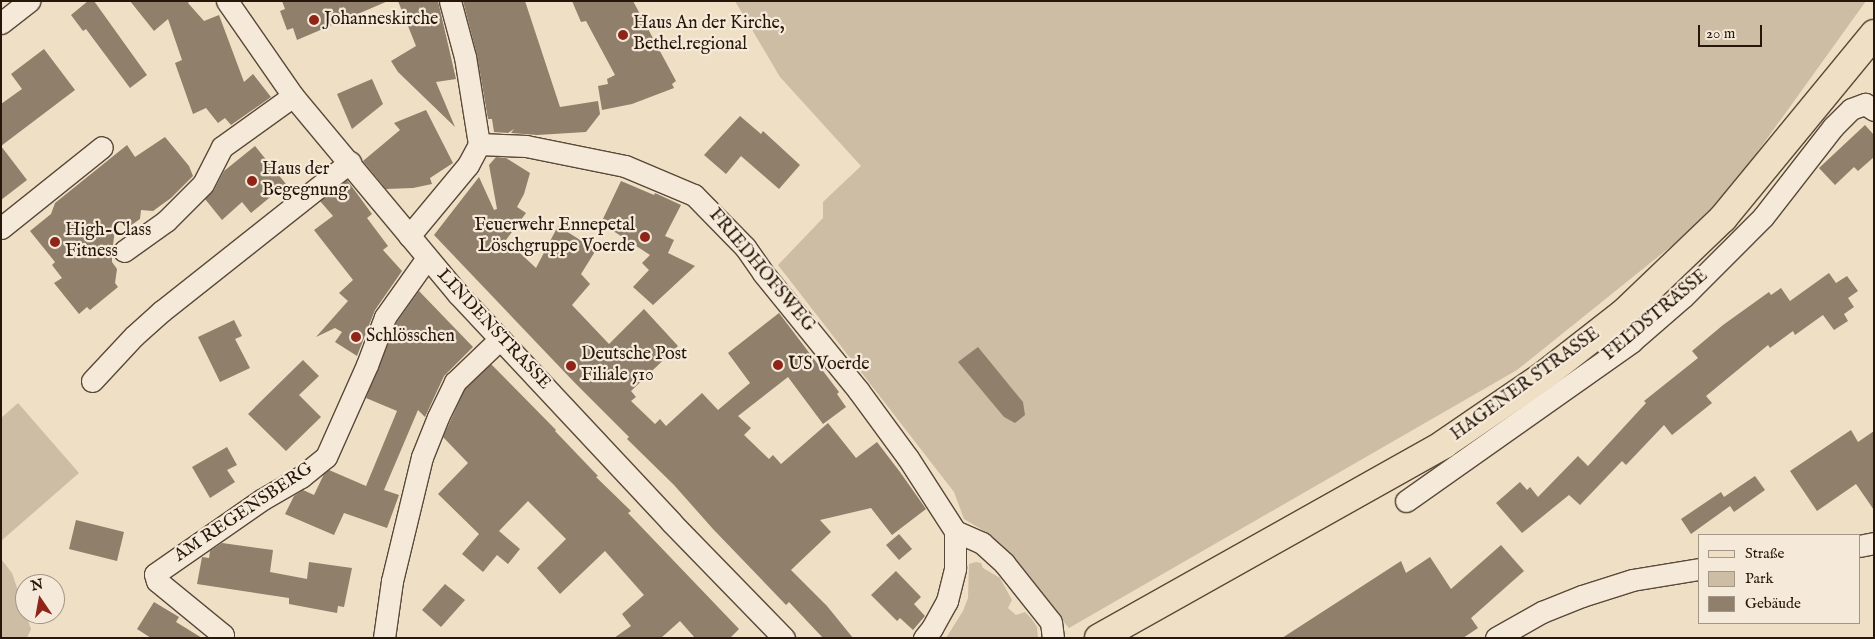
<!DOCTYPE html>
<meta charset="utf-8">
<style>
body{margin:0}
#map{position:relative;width:1875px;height:639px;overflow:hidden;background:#efdfc4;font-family:"IM FELL English",serif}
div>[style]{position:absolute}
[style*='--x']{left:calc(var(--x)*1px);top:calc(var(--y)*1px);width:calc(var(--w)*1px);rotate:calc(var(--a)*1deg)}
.green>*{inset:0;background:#cdbda5}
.building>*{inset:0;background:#8f7f6b}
.roads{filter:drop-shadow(1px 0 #594939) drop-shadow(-1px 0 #594939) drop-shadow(0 1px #594939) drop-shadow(0 -1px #594939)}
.minor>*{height:21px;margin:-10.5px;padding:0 10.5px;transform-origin:10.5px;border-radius:10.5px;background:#f5ead9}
.major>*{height:28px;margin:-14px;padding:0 14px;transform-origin:14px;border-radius:14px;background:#efdfc4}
.dots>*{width:14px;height:14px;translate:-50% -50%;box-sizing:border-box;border:2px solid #f5ead9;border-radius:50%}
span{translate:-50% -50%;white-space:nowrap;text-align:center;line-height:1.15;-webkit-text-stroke:4.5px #f5ead9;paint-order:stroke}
.poi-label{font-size:18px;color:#27170b}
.left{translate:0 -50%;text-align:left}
.right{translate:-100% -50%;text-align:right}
.street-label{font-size:18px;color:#27170b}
.frame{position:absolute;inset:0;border:2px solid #27170b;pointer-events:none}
.legend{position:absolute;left:1698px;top:534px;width:162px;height:90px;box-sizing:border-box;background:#f5ead9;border:1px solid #a39687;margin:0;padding:6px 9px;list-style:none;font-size:15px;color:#27170b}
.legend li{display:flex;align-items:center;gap:10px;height:25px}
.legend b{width:25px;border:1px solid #a39687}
.north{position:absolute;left:15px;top:574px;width:50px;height:50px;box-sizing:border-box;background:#f5ead9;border:1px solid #a39687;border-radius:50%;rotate:348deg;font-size:14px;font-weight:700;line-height:20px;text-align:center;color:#27170b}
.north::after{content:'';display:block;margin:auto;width:18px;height:22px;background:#8f2418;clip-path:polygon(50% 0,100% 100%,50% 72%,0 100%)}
.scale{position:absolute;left:1698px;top:25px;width:64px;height:22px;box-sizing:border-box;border:2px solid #27170b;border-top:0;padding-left:6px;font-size:15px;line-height:18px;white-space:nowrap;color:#27170b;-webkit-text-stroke:4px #f5ead9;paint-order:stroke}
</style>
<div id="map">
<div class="green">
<div style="clip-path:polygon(735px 1px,1866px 1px,1715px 211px,1517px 370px,1069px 628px,986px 532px,964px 519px,954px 492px,778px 265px,823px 218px,823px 202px,861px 166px,780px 77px)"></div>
<div style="clip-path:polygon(18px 403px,79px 473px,1px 541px,1px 418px)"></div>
<div style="clip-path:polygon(1px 559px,12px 573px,31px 629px,27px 638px,1px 638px)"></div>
<div style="clip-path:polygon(976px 562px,981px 563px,983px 568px,1000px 578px,1012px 600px,1008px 608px,1016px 615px,1025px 612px,1031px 618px,1037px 627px,1038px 638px,946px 638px,963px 611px,968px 598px,969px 564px)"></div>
</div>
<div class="building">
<div style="clip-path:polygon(88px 1px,94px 1px,147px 75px,130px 88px,86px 29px,83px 31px,71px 15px)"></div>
<div style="clip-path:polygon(130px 1px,190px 1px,188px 3px,204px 21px,219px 15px,244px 82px,253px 74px,271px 97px,231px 125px,225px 118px,218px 123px,206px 108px,193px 114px,175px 63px,182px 60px,168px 19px,154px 31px)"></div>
<div style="clip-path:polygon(282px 1px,388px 1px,297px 40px,293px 28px,287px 30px,280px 11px,285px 9px)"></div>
<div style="clip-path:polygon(398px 1px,438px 1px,456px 79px,436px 82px,455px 127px,398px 72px,391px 61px,416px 46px)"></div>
<div style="clip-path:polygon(463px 1px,525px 1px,560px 107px,598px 101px,600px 114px,586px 132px,537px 135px,511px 133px,514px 129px,508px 133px,494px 132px,492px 119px,488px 119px,477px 55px)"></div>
<div style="clip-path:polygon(572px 1px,633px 1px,676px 81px,672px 84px,674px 88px,632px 104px,602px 110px,598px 86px,608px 84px,607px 79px,615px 75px,586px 21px,581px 22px)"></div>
<div style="clip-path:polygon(44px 49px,75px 90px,1px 146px,1px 104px,22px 89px,11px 74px)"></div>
<div style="clip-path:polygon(372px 79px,383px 104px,352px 129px,337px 94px)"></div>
<div style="clip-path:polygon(426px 110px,453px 163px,430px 178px,432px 184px,413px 188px,386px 189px,363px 161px,400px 130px,394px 123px)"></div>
<div style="clip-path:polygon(740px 116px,761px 134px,763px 131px,800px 165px,779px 189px,741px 156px,726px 174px,704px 155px)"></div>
<div style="clip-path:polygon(1865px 125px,1874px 135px,1874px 157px,1858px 171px,1854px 167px,1835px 185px,1819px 168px)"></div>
<div style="clip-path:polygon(165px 137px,189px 166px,193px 176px,171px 198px,153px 211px,141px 210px,140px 219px,130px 226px,116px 223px,112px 252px,112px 262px,117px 269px,115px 283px,118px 287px,90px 310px,87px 307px,79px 314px,54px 283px,62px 278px,52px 265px,55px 262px,30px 231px,51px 214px,55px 203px,127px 145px,135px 157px)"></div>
<div style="clip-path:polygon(1px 146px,27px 180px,1px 200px)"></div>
<div style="clip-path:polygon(255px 146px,286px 184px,251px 213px,242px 202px,222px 220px,205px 199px,214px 190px,224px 171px)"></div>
<div style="clip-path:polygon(496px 157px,506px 158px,530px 173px,524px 194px,517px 207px,526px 213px,506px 240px,536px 268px,558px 226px,596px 250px,581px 274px,590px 284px,572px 305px,609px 344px,644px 309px,678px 346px,631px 391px,636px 397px,631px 401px,655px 424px,660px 419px,666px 426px,702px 393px,718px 410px,750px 383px,728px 353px,779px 313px,839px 392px,837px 394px,846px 407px,823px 424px,788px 377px,738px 416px,751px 428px,744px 435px,769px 459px,773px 455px,781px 464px,828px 423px,856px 458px,877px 442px,900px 472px,926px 509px,892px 535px,871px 508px,820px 520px,831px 532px,791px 570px,827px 606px,853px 638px,823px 638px,789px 602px,786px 605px,713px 529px,674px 485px,627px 439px,629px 437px,574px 382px,434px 235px,479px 177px,494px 210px,497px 209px,489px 165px)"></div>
<div style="clip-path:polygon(347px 180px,372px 214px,367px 218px,388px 246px,383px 250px,402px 271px,375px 310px,357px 356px,335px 342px,342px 332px,335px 328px,316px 337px,348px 301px,339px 293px,353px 280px,314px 230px,333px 216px,320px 201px)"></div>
<div style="clip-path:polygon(621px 181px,654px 195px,655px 193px,681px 205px,665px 236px,674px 240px,668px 253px,695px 266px,653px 305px,633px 287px,649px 270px,642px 263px,650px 255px,601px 223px)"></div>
<div style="clip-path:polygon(1829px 273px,1836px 283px,1847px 276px,1858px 291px,1848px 298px,1854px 307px,1844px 314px,1848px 321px,1834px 330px,1823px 315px,1795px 335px,1793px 331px,1770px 348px,1768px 345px,1706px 396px,1712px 403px,1672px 435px,1664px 425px,1626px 465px,1622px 461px,1580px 505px,1569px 495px,1522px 533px,1496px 503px,1520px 482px,1527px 490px,1530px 487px,1538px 497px,1578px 456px,1588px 466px,1646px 403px,1644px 401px,1698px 358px,1692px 351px,1723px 325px,1769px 292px,1771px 295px,1781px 288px,1790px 301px)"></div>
<div style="clip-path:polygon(419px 291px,473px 347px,444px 376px,425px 417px,418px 410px,384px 490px,399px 495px,387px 528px,344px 513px,334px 535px,285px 514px,294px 496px,303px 490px,314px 495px,324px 474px,329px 470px,366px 486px,397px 411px,366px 398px,396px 323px)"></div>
<div style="clip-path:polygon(234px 320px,242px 336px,235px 339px,250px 368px,220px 382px,198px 337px)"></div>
<div style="clip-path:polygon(978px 347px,1023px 402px,1025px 415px,1015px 423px,1004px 417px,958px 362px)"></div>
<div style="clip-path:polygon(303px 360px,319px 376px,299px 395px,321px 417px,286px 451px,248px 414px)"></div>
<div style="clip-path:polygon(491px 364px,556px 430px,555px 431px,598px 476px,596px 477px,631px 511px,628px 513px,739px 629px,730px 638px,695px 638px,680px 621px,661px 638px,614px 638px,631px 626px,622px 614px,644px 595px,605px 551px,560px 594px,537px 568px,566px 539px,528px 501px,499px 531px,520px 549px,508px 564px,497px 555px,483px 572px,462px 554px,479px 534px,438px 494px,468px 463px,443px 437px,465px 389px)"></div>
<div style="clip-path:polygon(1851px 430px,1858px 442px,1874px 431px,1874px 510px,1856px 484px,1817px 511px,1790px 471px)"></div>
<div style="clip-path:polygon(227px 447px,237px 465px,227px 470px,235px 482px,210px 498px,192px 467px)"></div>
<div style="clip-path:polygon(1755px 476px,1765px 490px,1734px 512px,1730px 506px,1691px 534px,1681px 519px,1721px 492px,1724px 497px)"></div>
<div style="clip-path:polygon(76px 520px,124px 532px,117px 561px,69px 549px)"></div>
<div style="clip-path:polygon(899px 534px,912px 549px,899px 560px,886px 545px)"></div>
<div style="clip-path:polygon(222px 543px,273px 550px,270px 572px,307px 579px,309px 562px,352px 568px,344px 607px,338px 606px,337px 613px,289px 604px,289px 598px,197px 584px,202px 557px,209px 558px,210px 551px)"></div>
<div style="clip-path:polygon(1501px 545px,1524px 571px,1471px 618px,1478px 628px,1463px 638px,1282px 638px,1401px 561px,1406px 573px,1430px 557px,1451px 589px)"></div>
<div style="clip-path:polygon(896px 571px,921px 597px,914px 604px,925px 616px,913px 630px,900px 618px,897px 621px,871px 595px)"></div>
<div style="clip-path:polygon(445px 584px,465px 600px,441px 627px,422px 610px)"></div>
<div style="clip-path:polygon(154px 602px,179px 617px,176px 622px,202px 638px,151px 638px,137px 629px)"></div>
</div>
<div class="roads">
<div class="minor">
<div style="--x:227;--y:1;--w:116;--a:55.2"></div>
<div style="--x:293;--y:96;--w:258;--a:50.2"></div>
<div style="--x:458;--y:294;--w:312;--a:46.9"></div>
<div style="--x:671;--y:522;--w:162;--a:45.8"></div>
<div style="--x:1;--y:23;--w:36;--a:-38"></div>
<div style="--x:479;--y:144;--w:47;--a:2.4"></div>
<div style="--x:526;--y:146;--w:101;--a:11.4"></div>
<div style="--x:625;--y:166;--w:75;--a:22.8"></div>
<div style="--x:694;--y:195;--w:73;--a:45.6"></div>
<div style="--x:745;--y:247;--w:32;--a:55"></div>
<div style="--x:763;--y:273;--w:151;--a:50.9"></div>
<div style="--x:858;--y:390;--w:84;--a:53.7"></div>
<div style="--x:908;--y:458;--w:87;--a:57.2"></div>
<div style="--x:955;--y:531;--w:30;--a:24"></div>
<div style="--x:982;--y:543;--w:30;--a:42"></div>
<div style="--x:1004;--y:563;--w:75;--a:51.5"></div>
<div style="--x:1051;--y:622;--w:16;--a:83"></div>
<div style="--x:1;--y:228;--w:129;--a:-38.7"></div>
<div style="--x:409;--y:236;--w:92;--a:-50.3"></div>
<div style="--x:468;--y:165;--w:24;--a:-62"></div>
<div style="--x:479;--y:144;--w:88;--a:-99.1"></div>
<div style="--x:465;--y:57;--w:58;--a:-105"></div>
<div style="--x:124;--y:251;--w:52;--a:-35.5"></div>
<div style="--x:166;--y:221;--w:52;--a:-45"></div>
<div style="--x:203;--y:184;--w:42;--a:-62.8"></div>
<div style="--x:222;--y:147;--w:87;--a:-35.7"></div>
<div style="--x:92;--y:381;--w:62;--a:-47"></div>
<div style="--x:134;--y:336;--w:38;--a:-42"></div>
<div style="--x:162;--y:311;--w:240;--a:-38.4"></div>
<div style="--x:1406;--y:501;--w:276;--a:-35.2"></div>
<div style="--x:1631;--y:342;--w:69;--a:-40.9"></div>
<div style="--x:1683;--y:297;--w:113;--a:-45"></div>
<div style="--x:1763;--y:217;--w:114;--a:-52.1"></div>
<div style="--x:1833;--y:127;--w:25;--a:-45"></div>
<div style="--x:1851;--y:109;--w:15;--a:-20"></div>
<div style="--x:1865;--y:104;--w:11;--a:34"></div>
<div style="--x:1859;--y:546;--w:15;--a:-11"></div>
<div style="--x:223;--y:638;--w:3;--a:-90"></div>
<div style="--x:223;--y:635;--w:85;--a:-140.7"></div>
<div style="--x:157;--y:581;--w:7;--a:-106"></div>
<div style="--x:155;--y:574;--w:131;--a:-34.8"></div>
<div style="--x:263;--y:499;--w:44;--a:-30.1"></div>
<div style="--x:301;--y:477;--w:32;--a:-39"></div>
<div style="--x:326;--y:457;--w:101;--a:-66"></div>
<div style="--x:367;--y:365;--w:51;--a:-69.4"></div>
<div style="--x:385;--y:317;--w:72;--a:-54.6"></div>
<div style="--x:384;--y:638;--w:58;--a:-82"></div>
<div style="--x:392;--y:581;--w:128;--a:-76.4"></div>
<div style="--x:422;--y:457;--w:43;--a:-68.2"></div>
<div style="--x:438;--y:417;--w:39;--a:-64"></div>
<div style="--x:455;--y:382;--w:62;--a:-43.7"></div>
<div style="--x:924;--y:638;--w:13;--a:-51"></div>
<div style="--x:932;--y:628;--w:31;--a:-61"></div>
<div style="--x:947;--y:601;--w:34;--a:-76"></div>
<div style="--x:955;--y:568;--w:37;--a:-90"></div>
<div style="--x:1496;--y:638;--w:53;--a:-29.5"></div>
<div style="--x:1542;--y:612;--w:43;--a:-21.8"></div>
<div style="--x:1582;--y:596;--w:52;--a:-17.7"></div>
<div style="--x:1632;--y:580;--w:68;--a:-9.3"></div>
</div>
<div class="major">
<div style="--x:1099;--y:638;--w:396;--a:-29.3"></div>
<div style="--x:1444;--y:444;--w:119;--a:-34.4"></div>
<div style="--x:1542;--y:377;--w:104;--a:-38"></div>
<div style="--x:1624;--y:313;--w:137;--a:-43.8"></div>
<div style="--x:1723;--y:218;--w:238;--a:-50.6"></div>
</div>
</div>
<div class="dots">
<div style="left:314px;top:20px;background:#8f2418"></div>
<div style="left:623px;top:35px;background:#8f2418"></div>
<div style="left:252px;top:181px;background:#8f2418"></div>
<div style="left:645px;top:237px;background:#8f2418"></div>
<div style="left:55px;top:242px;background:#8f2418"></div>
<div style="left:356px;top:337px;background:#8f2418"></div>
<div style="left:778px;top:365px;background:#8f2418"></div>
<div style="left:571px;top:366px;background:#8f2418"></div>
</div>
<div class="poi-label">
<span class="left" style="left:324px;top:20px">Johanneskirche</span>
<span class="left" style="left:633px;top:35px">Haus An der Kirche,<br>Bethel.regional</span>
<span class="left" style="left:262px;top:181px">Haus der<br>Begegnung</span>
<span class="right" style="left:635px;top:237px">Feuerwehr Ennepetal<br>Löschgruppe Voerde</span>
<span class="left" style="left:65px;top:242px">High-Class<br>Fitness</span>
<span class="left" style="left:366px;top:337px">Schlösschen</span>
<span class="left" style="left:581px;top:366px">Deutsche Post<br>Filiale 510</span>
<span class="left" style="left:788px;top:365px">US Voerde</span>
</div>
<div class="street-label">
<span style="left:761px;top:271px;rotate:50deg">FRIEDHOFSWEG</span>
<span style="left:1656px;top:316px;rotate:-40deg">FELDSTRASSE</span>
<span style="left:493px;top:330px;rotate:47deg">LINDENSTRASSE</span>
<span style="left:1526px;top:385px;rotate:-36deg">HAGENER STRASSE</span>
<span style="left:244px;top:513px;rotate:-34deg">AM REGENSBERG</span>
</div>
<div class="frame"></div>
<ul class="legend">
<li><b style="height:6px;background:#efdfc4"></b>Straße</li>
<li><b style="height:14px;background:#cdbda5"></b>Park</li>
<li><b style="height:14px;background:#8f7f6b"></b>Gebäude</li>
</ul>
<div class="north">N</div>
<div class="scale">20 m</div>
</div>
